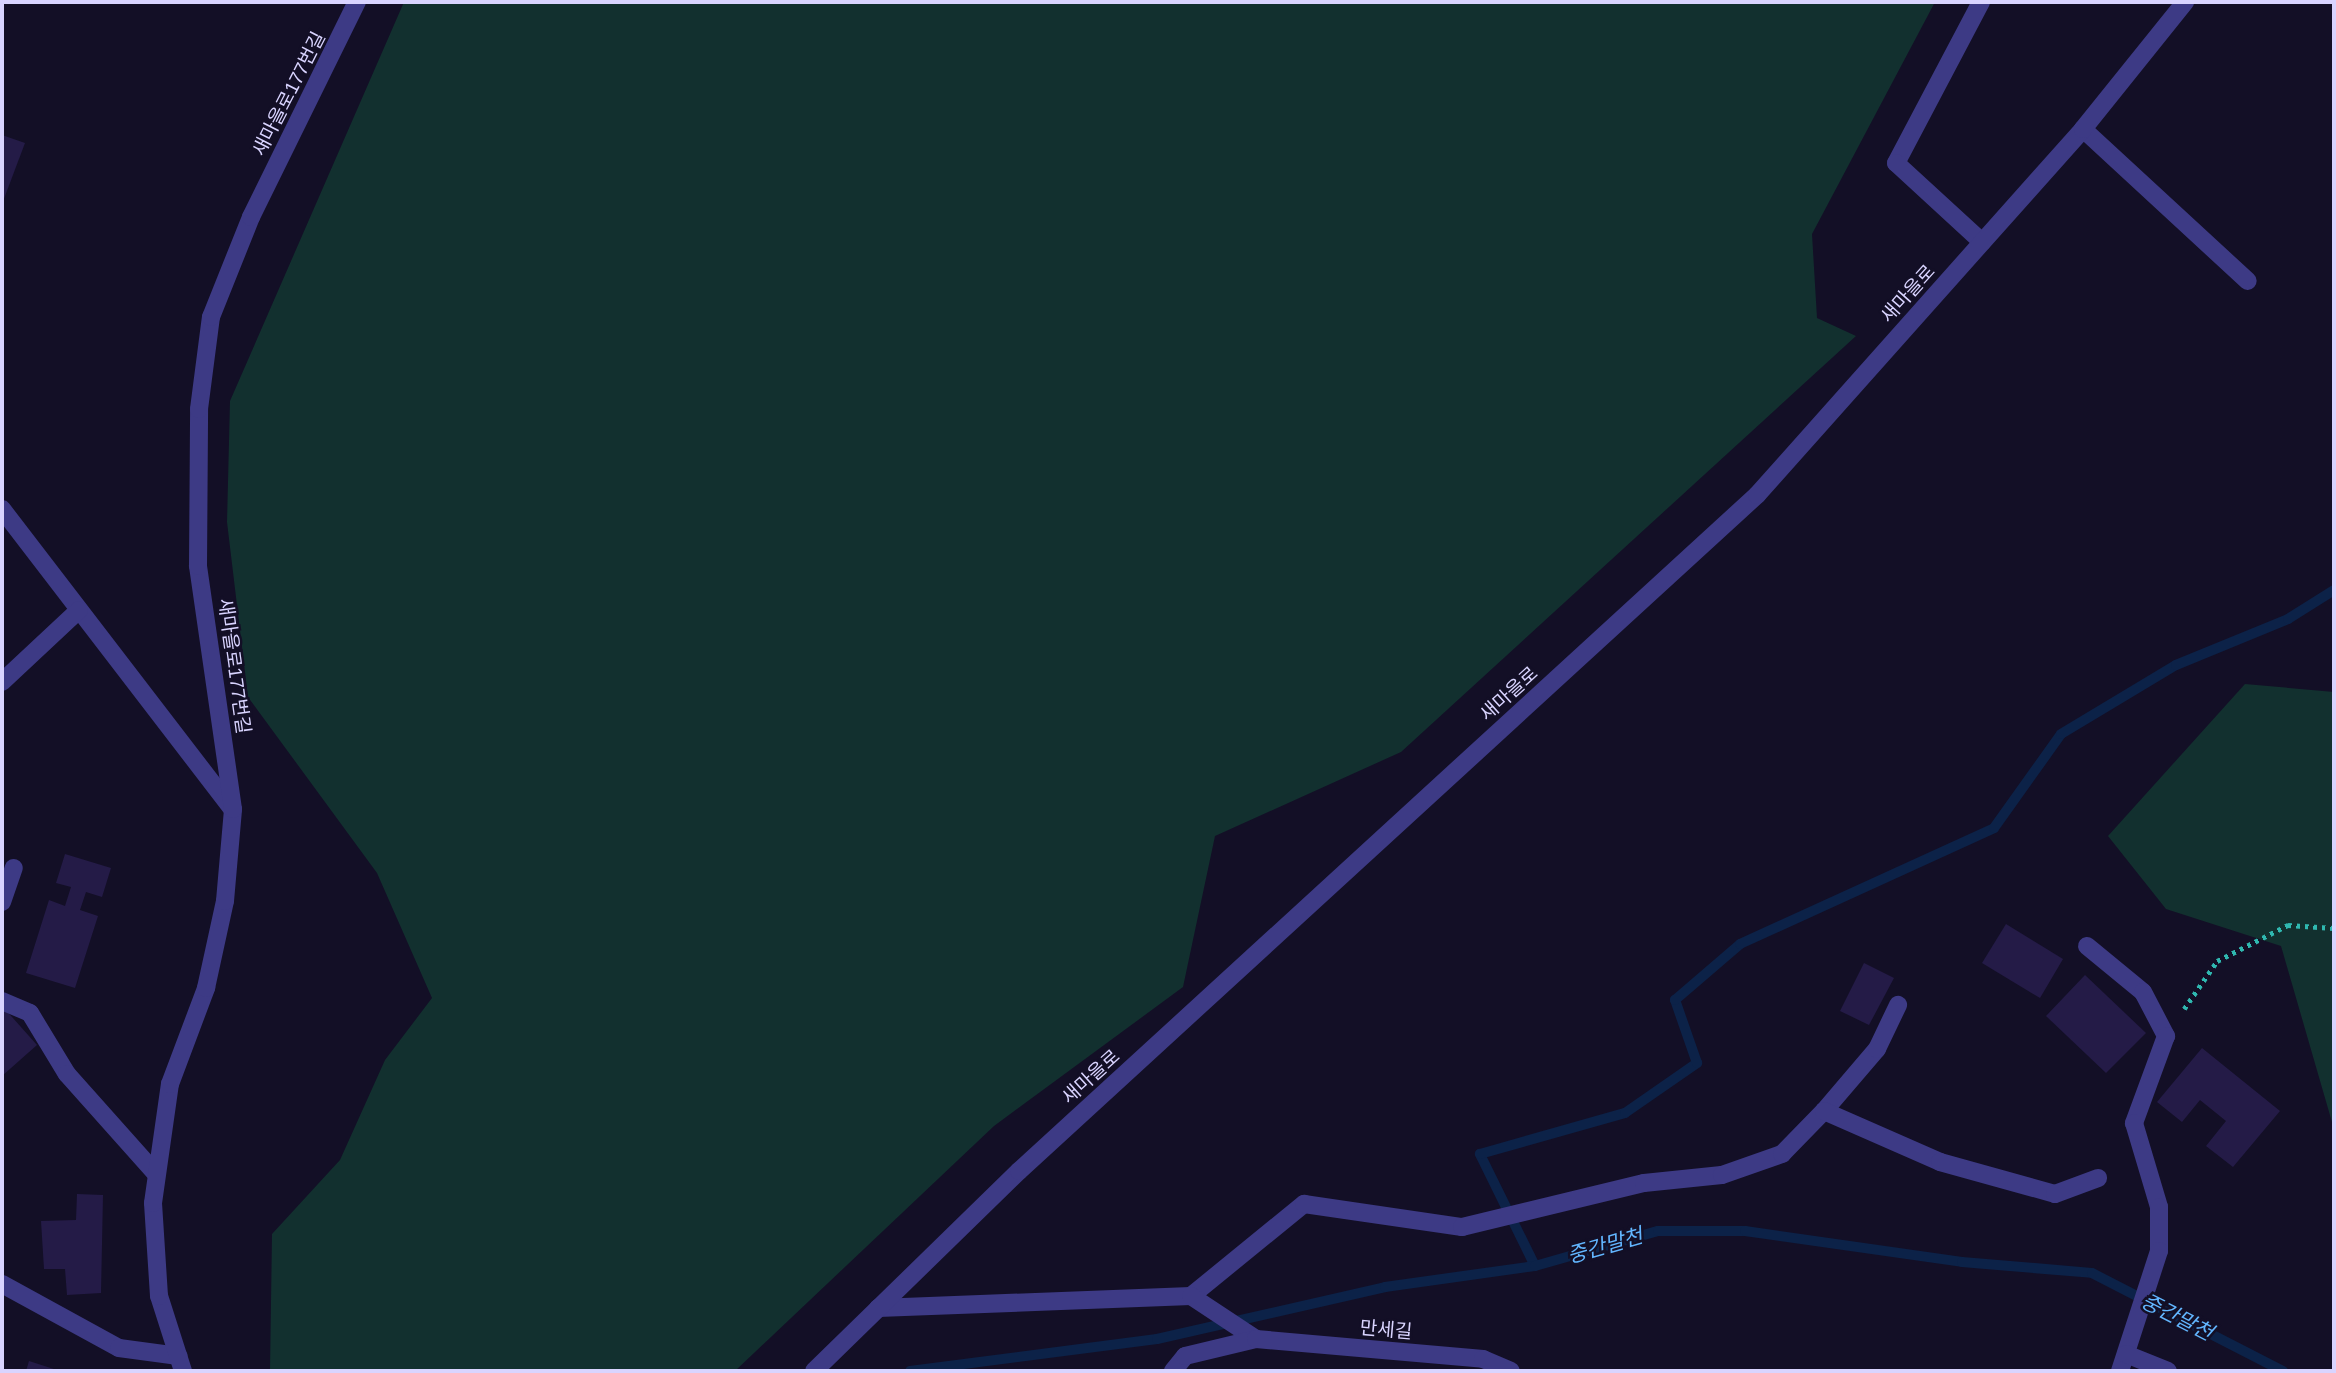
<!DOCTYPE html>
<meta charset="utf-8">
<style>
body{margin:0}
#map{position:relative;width:2336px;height:1373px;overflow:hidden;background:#130f26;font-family:Helvetica,"Noto Sans KR",sans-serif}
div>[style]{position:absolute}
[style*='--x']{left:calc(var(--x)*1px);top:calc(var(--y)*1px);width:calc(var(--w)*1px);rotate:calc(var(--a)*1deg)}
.green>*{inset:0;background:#12302f}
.stream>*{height:10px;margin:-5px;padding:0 5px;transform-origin:5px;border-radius:5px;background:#0c2248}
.building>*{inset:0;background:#241b47}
.path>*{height:4.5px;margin-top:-2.25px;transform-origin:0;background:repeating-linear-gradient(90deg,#2fb8b0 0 3.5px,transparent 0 8.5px)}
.minor>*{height:18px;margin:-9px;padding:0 9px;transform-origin:9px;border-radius:9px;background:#3d3a85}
span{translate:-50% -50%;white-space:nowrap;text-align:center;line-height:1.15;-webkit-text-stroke:5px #130f26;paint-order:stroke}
.street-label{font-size:19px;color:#d9d4ff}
.water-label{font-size:21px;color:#62b6ff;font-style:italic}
.frame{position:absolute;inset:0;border:4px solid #d9d4ff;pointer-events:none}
</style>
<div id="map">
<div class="green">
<div style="clip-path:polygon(404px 2px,1935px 2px,1812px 234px,1817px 318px,1856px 336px,1401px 752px,1215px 836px,1183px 987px,994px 1126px,735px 1371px,270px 1371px,272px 1234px,340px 1160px,385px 1060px,432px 998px,377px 873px,248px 697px,227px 522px,230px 401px)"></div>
<div style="clip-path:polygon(2245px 684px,2334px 692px,2334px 1129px,2281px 946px,2166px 909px,2108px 836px)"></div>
</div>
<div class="stream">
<div style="--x:1535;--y:1266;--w:125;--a:-116.2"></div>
<div style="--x:1480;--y:1154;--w:151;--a:-15.8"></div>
<div style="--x:1625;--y:1113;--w:88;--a:-34.8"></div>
<div style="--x:1697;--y:1063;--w:67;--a:-109.2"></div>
<div style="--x:1675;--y:1000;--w:86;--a:-40.7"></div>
<div style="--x:1740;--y:944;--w:279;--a:-24.5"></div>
<div style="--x:1994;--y:828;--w:115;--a:-54.5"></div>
<div style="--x:2061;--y:734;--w:134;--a:-31"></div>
<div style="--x:2176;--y:665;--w:121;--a:-22.3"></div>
<div style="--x:2288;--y:619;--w:54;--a:-32.2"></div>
<div style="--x:910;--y:1371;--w:249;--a:-7.4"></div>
<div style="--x:1157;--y:1339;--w:234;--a:-12.8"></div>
<div style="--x:1385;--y:1287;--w:151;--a:-8"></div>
<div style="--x:1535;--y:1266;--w:128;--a:-15.9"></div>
<div style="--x:1658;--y:1231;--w:87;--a:0"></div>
<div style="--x:1745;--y:1231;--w:219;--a:8.1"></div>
<div style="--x:1962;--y:1262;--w:130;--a:4.8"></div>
<div style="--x:2092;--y:1273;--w:215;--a:27.2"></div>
</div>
<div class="building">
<div style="clip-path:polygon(2px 135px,25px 143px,2px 204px)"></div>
<div style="clip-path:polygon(65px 854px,111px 868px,102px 897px,86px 892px,80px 910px,98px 916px,75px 988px,26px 973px,49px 900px,65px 906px,71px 887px,56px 883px)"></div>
<div style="clip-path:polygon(2006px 924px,2063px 959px,2040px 998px,1982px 963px)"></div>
<div style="clip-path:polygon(1864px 963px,1894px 978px,1869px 1025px,1840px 1011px)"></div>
<div style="clip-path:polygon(2085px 975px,2146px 1033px,2106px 1073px,2046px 1016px)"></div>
<div style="clip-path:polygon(4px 1008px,37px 1045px,2px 1076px,2px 1010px)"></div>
<div style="clip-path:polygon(2202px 1048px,2280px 1111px,2233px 1167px,2206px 1146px,2226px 1121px,2200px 1100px,2182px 1122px,2157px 1102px)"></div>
<div style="clip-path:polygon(77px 1194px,103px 1195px,101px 1293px,67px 1295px,65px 1269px,44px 1269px,41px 1221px,76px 1220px)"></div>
<div style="clip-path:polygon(29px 1361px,60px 1371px,26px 1371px)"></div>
</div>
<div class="path">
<div style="--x:2184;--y:1009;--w:58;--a:-55.5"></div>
<div style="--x:2217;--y:961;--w:80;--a:-26.9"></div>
<div style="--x:2288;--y:925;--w:46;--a:3.7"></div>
</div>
<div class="minor">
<div style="--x:1981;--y:2;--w:182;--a:117.8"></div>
<div style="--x:1896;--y:163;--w:117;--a:42.6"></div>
<div style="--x:2083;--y:129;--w:224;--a:42.7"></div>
<div style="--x:2;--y:509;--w:376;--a:52.5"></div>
<div style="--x:2;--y:682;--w:105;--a:-43.1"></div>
<div style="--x:2;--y:902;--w:36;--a:-71"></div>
<div style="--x:2087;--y:946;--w:72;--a:39.4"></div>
<div style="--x:2143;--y:992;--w:50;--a:62.4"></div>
<div style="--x:2166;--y:1036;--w:93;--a:110.2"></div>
<div style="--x:2134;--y:1123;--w:88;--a:73.4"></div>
<div style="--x:2159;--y:1207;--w:44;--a:90"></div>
<div style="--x:2159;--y:1251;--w:126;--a:108"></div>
<div style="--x:2;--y:1001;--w:30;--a:23"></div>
<div style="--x:30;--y:1013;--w:71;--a:58.8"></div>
<div style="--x:67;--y:1074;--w:134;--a:48.3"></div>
<div style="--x:1824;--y:1111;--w:82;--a:-49.5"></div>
<div style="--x:1877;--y:1049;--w:49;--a:-64.5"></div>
<div style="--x:2;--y:1284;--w:133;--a:28.7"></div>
<div style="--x:119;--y:1348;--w:60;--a:7.7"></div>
<div style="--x:1191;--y:1296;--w:146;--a:-39.2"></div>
<div style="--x:1304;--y:1204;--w:160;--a:8.3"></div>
<div style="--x:1462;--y:1227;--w:187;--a:-13.6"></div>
<div style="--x:1644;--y:1183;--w:78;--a:-5.9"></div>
<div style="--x:1722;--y:1175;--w:64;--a:-19.3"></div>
<div style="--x:1782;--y:1154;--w:60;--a:-45.7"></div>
<div style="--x:1824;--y:1111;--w:127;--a:23.7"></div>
<div style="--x:1940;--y:1162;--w:119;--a:15.5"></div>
<div style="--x:2055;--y:1194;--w:46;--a:-20.4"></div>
<div style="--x:878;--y:1308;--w:313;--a:-2.2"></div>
<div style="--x:1191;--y:1296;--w:78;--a:33.5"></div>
<div style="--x:2126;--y:1354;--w:45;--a:22"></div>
<div style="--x:183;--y:1371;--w:79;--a:-107.7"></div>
<div style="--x:159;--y:1296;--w:93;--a:-93.7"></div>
<div style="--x:153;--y:1203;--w:120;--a:-81.9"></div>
<div style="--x:170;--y:1084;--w:103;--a:-69.4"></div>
<div style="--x:206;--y:988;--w:89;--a:-77.7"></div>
<div style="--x:225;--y:901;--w:92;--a:-85"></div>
<div style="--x:233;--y:809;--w:246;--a:-98.2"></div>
<div style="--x:198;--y:566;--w:157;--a:-89.6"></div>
<div style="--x:199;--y:409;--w:93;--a:-82.6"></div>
<div style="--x:211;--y:317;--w:108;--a:-68.2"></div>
<div style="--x:251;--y:217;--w:240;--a:-63.8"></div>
<div style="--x:814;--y:1371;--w:286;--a:-44.3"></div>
<div style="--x:1019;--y:1171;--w:1001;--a:-42.49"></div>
<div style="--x:1757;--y:495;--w:490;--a:-48.3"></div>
<div style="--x:2083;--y:129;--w:163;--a:-51.2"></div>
<div style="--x:1173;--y:1371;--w:19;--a:-51"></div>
<div style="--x:1185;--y:1356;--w:73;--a:-13.5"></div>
<div style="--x:1256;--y:1339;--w:228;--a:5"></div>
<div style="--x:1483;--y:1359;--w:30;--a:23"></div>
</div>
<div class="street-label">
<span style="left:289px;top:94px;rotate:-63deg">새마을로177번길</span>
<span style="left:1908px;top:294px;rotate:-48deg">새마을로</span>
<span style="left:234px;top:666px;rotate:82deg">새마을로177번길</span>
<span style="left:1509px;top:694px;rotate:-42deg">새마을로</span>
<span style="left:1091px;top:1077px;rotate:-42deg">새마을로</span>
<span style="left:1386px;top:1330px;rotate:5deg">만세길</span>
</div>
<div class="water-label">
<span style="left:1605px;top:1246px;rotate:-16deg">중간말천</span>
<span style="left:2177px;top:1317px;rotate:27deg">중간말천</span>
</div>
<div class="frame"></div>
</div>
